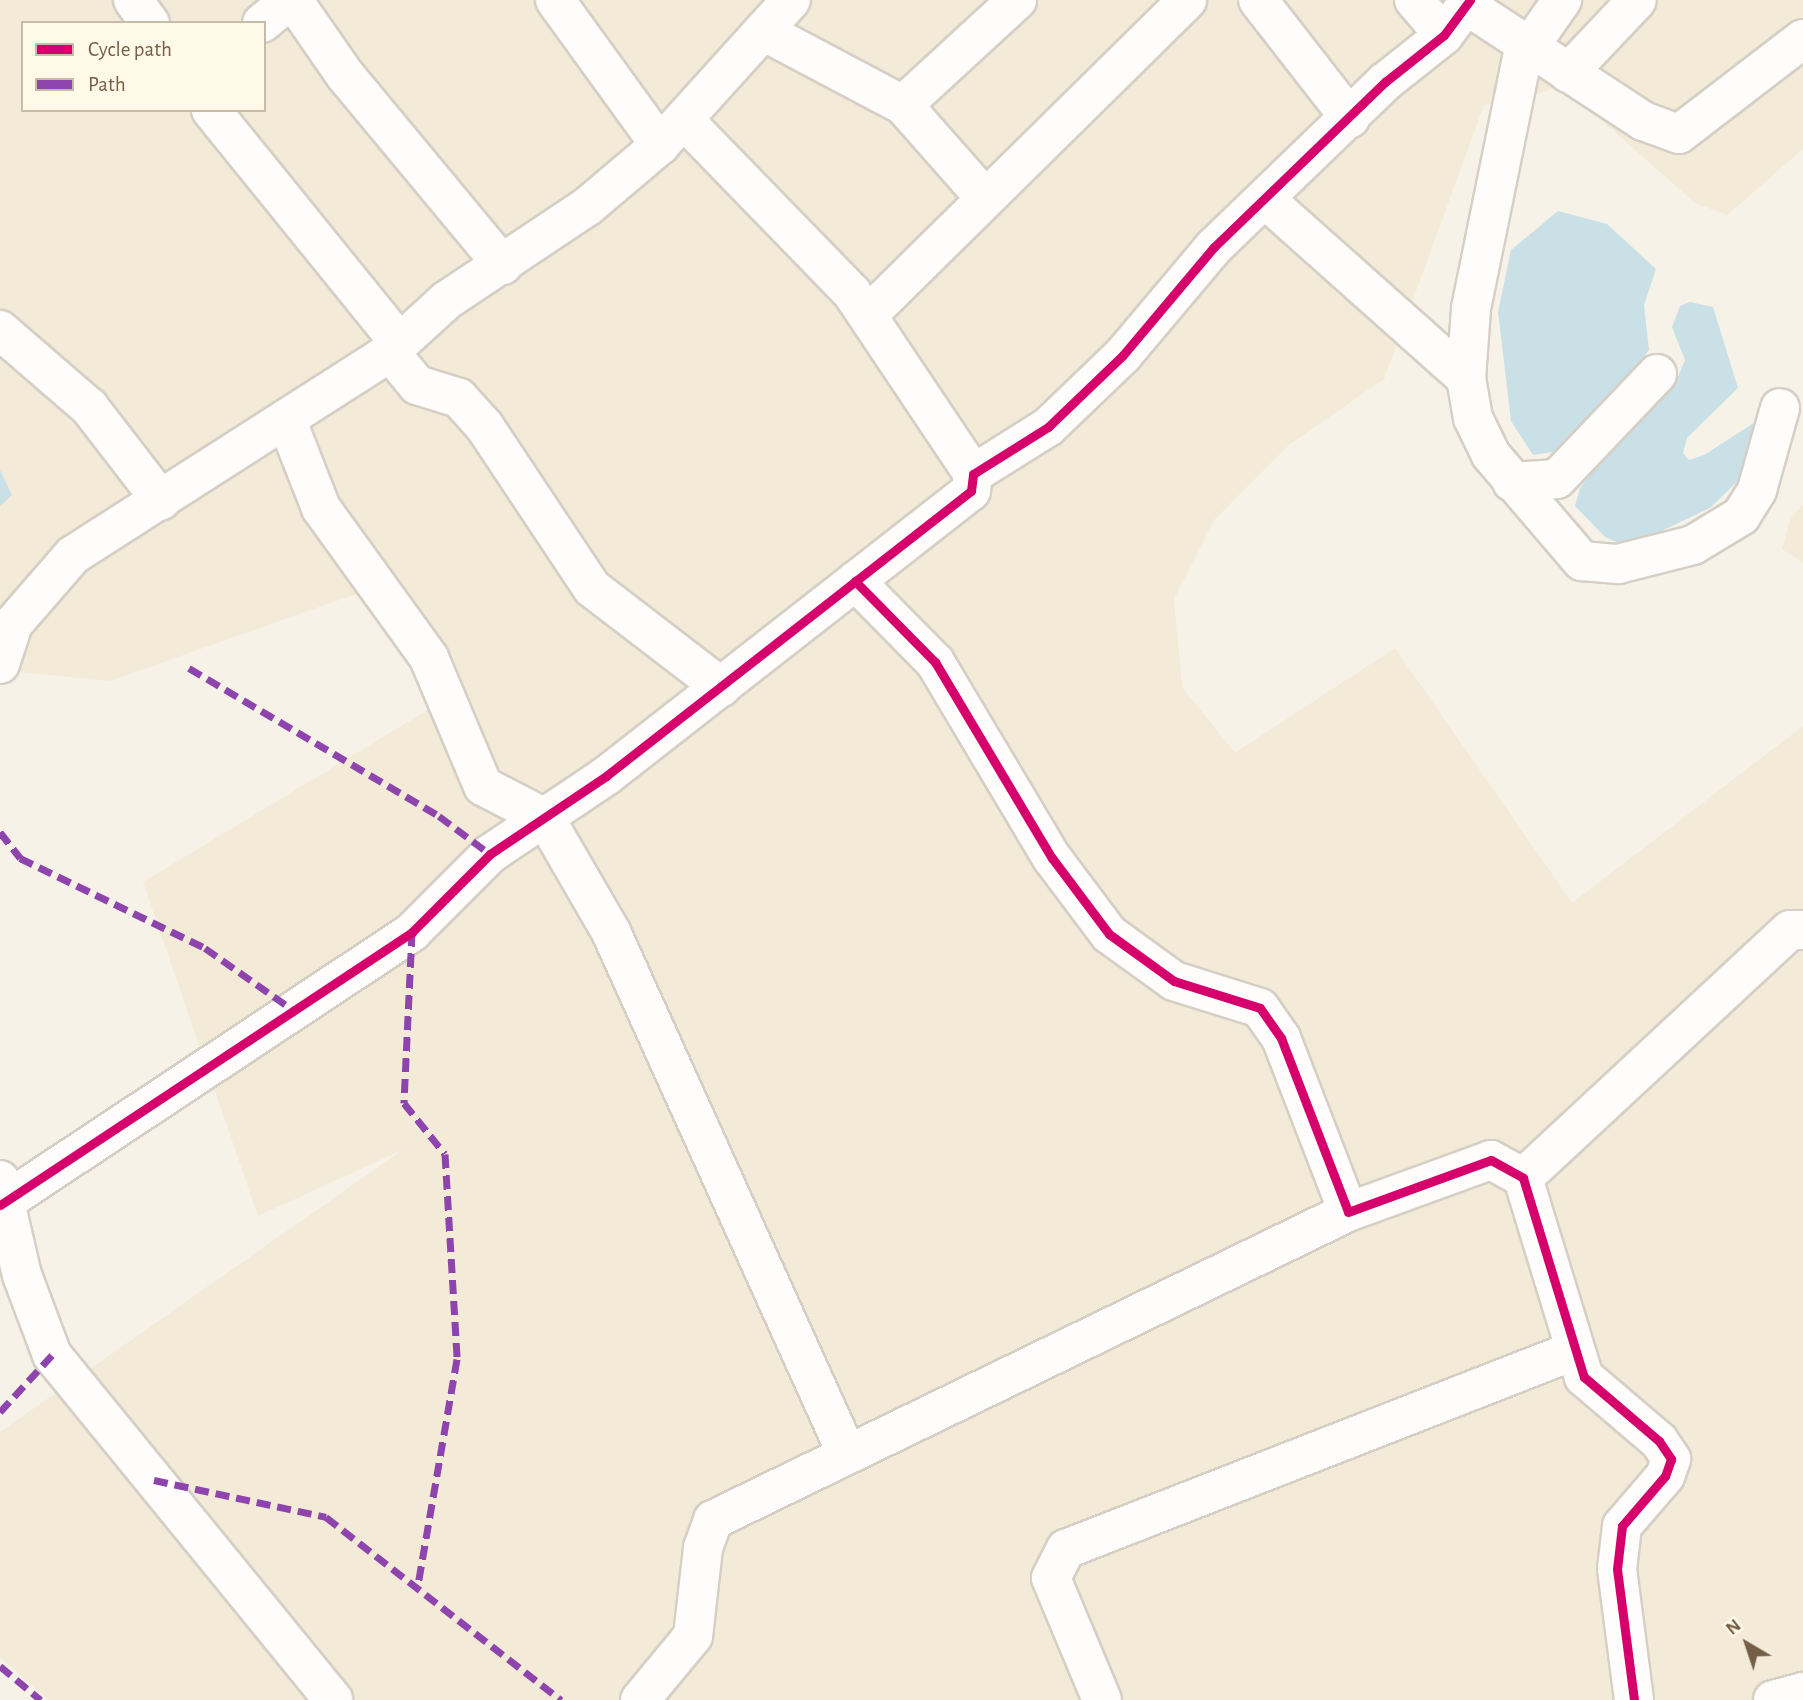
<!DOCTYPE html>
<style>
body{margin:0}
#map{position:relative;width:1803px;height:1700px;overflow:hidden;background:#f7f2e7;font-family:"Alegreya Sans",sans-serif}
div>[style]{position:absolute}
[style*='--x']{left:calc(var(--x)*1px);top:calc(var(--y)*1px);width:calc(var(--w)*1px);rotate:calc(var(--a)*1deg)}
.residential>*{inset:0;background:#f3ead7}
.water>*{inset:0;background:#c9e0e7}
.roads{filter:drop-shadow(2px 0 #d5cfc5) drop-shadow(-2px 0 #d5cfc5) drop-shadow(0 2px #d5cfc5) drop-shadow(0 -2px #d5cfc5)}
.minor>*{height:38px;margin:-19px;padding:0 19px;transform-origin:19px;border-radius:19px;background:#fefdfb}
.quiet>*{height:7px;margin-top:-3.5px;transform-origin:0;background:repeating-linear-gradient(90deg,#8e44ad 0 14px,transparent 0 21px)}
.cycleway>*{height:9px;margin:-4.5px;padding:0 4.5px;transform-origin:4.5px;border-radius:4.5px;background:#d6006c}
span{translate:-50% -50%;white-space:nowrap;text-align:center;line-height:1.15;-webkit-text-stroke:6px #fff9e8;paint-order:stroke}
.legend{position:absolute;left:21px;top:21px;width:245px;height:91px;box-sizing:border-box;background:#fff9e8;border:2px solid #c8bba8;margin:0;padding:9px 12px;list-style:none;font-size:21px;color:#755e47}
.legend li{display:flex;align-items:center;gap:14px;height:35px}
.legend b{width:35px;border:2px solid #c8bba8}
.north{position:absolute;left:1712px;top:1609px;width:70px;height:70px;-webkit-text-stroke:5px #fff9e8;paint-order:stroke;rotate:321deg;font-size:19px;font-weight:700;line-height:28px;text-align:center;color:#755e47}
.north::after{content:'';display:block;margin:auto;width:24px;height:32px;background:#755e47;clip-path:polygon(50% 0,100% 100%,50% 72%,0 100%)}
</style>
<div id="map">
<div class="residential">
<div style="clip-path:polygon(evenodd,0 0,1803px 0,1803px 149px,1727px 215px,1695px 203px,1564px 87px,1484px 105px,1384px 379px,1289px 445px,1214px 520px,1174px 599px,1182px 687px,1235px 753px,1395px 648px,1572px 903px,1803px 726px,1803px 1700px,48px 1700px,0 1657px,0 1432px,404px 1149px,258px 1216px,143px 882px,446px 699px,373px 588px,110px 681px,0 670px,0 0,23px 23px,264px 23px,264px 110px,23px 110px,23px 23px)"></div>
<div style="clip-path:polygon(1803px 504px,1803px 563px,1782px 549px,1790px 520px)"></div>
</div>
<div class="water">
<div style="clip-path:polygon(1558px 211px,1607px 224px,1656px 269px,1644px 305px,1649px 350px,1593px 422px,1559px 451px,1533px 455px,1511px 421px,1498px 312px,1511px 250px)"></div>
<div style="clip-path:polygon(1690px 302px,1713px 307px,1738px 388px,1687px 438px,1683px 453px,1689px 460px,1704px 455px,1760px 419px,1737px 482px,1710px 508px,1628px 547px,1605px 537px,1575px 506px,1580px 488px,1632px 424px,1674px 386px,1685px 360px,1672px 327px,1680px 306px)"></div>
<div style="clip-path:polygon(0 470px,12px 495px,0 506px)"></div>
</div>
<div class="roads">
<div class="minor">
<div style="--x:133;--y:0;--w:29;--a:54"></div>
<div style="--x:293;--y:0;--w:91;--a:55.3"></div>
<div style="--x:345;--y:75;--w:247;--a:50.3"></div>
<div style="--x:555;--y:0;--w:179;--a:54.1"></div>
<div style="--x:1258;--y:0;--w:150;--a:52.1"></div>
<div style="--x:1414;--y:0;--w:46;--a:49.4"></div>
<div style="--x:1466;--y:5;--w:212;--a:33.2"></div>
<div style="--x:1643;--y:121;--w:38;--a:20"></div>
<div style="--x:1679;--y:134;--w:156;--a:-37.5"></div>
<div style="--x:262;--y:23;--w:36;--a:-39"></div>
<div style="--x:763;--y:31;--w:158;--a:27.9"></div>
<div style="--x:903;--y:105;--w:124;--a:48.6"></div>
<div style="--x:1524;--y:48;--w:266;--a:101.5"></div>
<div style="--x:1471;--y:309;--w:69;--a:94.1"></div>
<div style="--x:1466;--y:378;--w:41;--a:80.1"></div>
<div style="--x:1473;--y:418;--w:41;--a:64.1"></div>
<div style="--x:1491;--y:455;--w:140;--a:49.4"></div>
<div style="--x:1582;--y:561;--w:36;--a:5"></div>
<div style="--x:1618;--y:564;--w:77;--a:-14.2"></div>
<div style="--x:1693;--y:545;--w:56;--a:-31.1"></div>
<div style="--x:1741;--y:516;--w:31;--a:-58"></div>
<div style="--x:1757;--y:490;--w:85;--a:-74.3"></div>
<div style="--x:1528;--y:49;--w:60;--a:-55.2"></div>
<div style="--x:1568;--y:73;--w:100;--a:-46.6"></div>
<div style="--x:903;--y:105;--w:155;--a:-42.6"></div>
<div style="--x:211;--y:110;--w:296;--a:51"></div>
<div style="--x:684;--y:120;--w:241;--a:45.8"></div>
<div style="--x:852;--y:293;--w:218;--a:56.2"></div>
<div style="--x:1265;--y:199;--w:269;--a:41.7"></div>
<div style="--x:868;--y:315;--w:448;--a:-44.6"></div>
<div style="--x:0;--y:330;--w:118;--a:40.9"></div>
<div style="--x:89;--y:407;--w:118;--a:52.3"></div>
<div style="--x:390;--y:352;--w:43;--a:50.7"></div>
<div style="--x:417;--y:385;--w:44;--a:17.2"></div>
<div style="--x:459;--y:398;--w:39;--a:48"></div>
<div style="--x:485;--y:427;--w:193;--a:56.4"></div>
<div style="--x:592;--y:588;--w:163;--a:37.5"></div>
<div style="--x:286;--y:419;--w:96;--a:68.5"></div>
<div style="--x:321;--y:508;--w:185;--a:54.2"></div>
<div style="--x:429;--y:658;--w:139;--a:67.1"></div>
<div style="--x:483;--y:786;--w:70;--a:27.3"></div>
<div style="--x:545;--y:818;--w:132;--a:59.9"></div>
<div style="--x:611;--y:932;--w:571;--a:65.68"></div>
<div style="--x:1512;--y:482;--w:45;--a:-3.8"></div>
<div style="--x:1557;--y:479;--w:145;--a:-46.4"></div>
<div style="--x:855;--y:581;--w:114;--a:45.4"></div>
<div style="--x:935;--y:662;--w:228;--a:59.2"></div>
<div style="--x:1052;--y:858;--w:95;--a:53.1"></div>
<div style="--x:1109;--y:934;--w:80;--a:35.9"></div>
<div style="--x:1174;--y:981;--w:90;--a:17.4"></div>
<div style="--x:1260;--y:1008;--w:37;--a:55"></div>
<div style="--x:1281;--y:1038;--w:186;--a:68.9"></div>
<div style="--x:1348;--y:1212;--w:152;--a:-20"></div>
<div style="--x:1491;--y:1160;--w:37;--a:29"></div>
<div style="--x:1523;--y:1178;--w:208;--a:73"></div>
<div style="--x:1584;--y:1377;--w:99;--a:40.5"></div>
<div style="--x:1659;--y:1441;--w:22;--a:56"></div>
<div style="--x:1671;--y:1459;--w:18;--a:109"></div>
<div style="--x:1665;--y:1476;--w:66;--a:130.7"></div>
<div style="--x:1622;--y:1526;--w:43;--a:96.6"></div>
<div style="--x:1617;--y:1569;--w:132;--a:82.6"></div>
<div style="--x:0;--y:664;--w:42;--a:-72"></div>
<div style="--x:13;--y:624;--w:91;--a:-49"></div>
<div style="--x:73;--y:555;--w:376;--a:-32.6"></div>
<div style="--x:390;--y:352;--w:77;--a:-42.4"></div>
<div style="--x:447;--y:300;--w:169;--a:-33.7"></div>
<div style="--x:588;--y:206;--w:94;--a:-40.3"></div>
<div style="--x:660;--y:145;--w:195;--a:-47.9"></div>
<div style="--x:1523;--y:1178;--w:364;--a:-42.9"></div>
<div style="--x:1790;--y:930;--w:13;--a:0"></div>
<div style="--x:0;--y:1180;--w:98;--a:77"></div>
<div style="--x:22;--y:1275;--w:85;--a:69.4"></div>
<div style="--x:52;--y:1355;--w:445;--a:50.8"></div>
<div style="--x:0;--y:1205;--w:494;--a:-33.5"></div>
<div style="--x:412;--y:932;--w:110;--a:-45"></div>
<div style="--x:490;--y:854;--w:140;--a:-33.9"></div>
<div style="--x:606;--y:776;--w:463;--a:-38"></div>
<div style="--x:971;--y:491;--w:17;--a:-83"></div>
<div style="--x:973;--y:474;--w:89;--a:-32.1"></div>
<div style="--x:1048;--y:427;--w:104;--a:-43.8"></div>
<div style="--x:1123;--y:355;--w:141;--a:-49.9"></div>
<div style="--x:1214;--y:247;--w:238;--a:-44"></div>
<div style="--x:1385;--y:82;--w:75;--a:-38.5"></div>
<div style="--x:1444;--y:35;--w:44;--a:-53.4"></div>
<div style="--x:640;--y:1700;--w:83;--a:-50.4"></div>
<div style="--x:693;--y:1636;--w:89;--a:-83.5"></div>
<div style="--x:703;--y:1548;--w:30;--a:-70"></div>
<div style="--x:713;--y:1520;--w:706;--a:-25.88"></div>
<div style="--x:1102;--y:1700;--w:132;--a:-112.7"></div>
<div style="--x:1051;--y:1578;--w:33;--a:-63"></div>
<div style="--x:1066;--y:1549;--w:544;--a:-21.33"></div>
<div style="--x:1773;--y:1700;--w:31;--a:-15"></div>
</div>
</div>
<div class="quiet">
<div style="--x:189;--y:668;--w:291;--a:30.6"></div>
<div style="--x:439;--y:816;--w:64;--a:36.7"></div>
<div style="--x:0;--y:832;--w:33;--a:52"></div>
<div style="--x:20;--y:858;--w:206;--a:25.9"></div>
<div style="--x:205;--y:948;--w:111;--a:35.1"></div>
<div style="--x:412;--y:932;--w:171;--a:92.7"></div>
<div style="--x:404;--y:1103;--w:65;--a:51.2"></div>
<div style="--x:445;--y:1154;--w:205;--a:86.6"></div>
<div style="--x:457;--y:1359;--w:228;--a:99.8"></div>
<div style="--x:0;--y:1412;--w:77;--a:-47.6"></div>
<div style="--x:154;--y:1480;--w:176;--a:12.1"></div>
<div style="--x:326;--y:1517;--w:298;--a:37.9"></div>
<div style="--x:0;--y:1666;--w:53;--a:39.7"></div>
</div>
<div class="cycleway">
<div style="--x:855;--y:581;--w:114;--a:45.4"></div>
<div style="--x:935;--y:662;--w:228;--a:59.2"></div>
<div style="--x:1052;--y:858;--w:95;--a:53.1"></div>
<div style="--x:1109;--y:934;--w:80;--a:35.9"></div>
<div style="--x:1174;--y:981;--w:90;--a:17.4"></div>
<div style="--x:1260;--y:1008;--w:37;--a:55"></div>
<div style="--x:1281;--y:1038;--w:186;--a:68.9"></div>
<div style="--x:1348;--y:1212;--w:152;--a:-20"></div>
<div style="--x:1491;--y:1160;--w:37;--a:29"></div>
<div style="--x:1523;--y:1178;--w:208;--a:73"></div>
<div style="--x:1584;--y:1377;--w:99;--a:40.5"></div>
<div style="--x:1659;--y:1441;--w:22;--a:56"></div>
<div style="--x:1671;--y:1459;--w:18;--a:109"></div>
<div style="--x:1665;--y:1476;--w:66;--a:130.7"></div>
<div style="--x:1622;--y:1526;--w:43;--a:96.6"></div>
<div style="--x:1617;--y:1569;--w:132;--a:82.6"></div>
<div style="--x:0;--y:1205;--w:494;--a:-33.5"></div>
<div style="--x:412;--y:932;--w:110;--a:-45"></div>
<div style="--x:490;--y:854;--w:140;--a:-33.9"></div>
<div style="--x:606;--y:776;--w:463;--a:-38"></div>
<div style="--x:971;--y:491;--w:17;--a:-83"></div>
<div style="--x:973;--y:474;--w:89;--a:-32.1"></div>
<div style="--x:1048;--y:427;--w:104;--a:-43.8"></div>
<div style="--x:1123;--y:355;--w:141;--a:-49.9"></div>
<div style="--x:1214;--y:247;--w:238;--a:-44"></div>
<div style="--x:1385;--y:82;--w:75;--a:-38.5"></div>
<div style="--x:1444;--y:35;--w:44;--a:-53.4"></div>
</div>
<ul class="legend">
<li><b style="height:9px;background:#d6006c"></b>Cycle path</li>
<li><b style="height:9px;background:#8e44ad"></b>Path</li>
</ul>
<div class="north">N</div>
</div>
